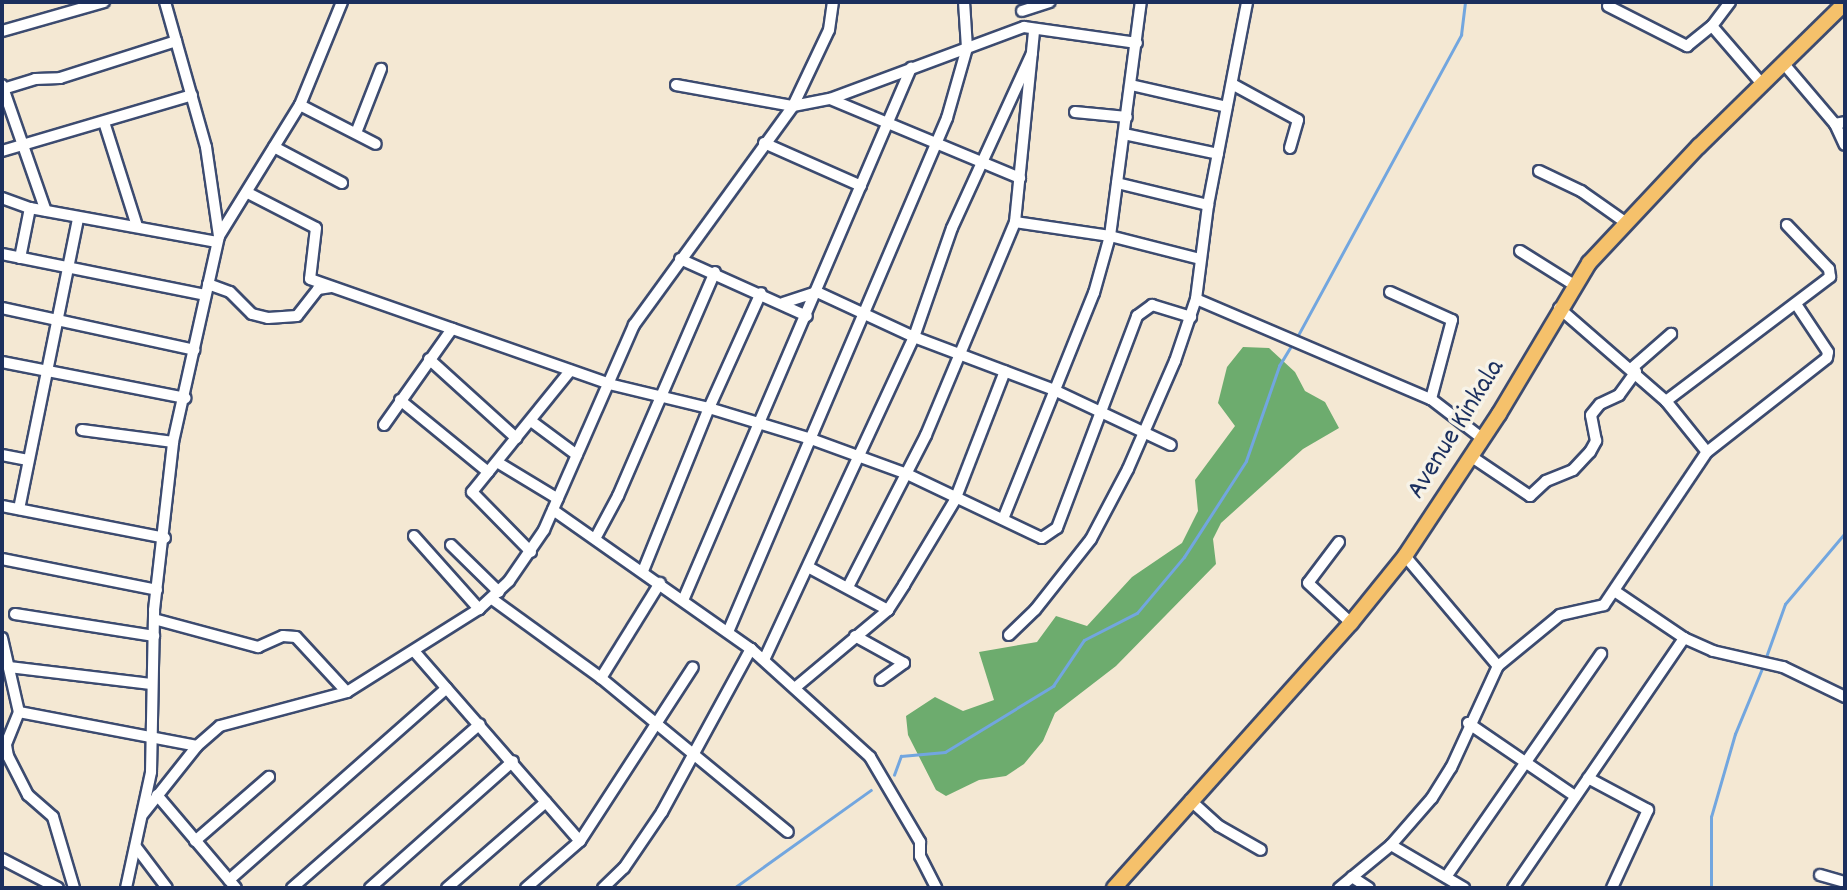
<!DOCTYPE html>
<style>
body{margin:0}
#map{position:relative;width:1847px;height:890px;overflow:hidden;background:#f4e8d3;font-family:Dekko,sans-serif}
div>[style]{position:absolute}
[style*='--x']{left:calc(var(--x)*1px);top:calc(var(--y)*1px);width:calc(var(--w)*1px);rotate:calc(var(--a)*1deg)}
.forest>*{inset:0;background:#6dac6e}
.stream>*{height:2.5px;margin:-1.25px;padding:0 1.25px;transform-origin:1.25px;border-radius:1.25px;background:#72a6df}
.roads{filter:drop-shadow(2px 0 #3c4b70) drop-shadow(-2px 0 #3c4b70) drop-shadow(0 2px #3c4b70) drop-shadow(0 -2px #3c4b70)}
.minor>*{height:10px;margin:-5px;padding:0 5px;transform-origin:5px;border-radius:5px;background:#fff}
.major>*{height:14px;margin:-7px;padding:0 7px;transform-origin:7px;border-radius:7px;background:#f5c16b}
span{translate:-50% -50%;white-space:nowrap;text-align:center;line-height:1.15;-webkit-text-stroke:7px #f7f3e8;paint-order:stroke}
.street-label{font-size:28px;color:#1b2f5e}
.frame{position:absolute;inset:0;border:4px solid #1b2f5e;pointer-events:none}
</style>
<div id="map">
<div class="forest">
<div style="clip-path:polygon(1243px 347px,1269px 348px,1295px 372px,1305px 391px,1325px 402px,1339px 428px,1303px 449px,1221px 523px,1213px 539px,1216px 564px,1116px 666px,1055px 713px,1043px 741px,1024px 764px,1006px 776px,979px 780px,946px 796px,936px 790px,908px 735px,906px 716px,935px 697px,963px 711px,994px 700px,979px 652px,1037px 642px,1056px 616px,1087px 626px,1132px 577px,1182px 543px,1198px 511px,1195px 480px,1235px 426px,1218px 403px,1227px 367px)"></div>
</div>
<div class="stream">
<div style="--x:1296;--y:339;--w:346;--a:-61.5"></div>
<div style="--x:1461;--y:35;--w:33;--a:-83"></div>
<div style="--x:1765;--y:660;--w:59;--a:-70.3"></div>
<div style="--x:1785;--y:604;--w:93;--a:-49.8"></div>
<div style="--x:894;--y:775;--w:20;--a:-70"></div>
<div style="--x:901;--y:756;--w:44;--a:-5.2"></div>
<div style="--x:945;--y:752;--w:127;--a:-31.4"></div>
<div style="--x:1053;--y:686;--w:55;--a:-56"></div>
<div style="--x:1084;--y:640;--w:59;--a:-27"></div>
<div style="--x:1137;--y:613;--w:73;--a:-50"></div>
<div style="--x:1184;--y:557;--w:114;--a:-57.1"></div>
<div style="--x:1246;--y:461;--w:101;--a:-70.8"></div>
<div style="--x:1279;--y:366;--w:26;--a:-59"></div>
<div style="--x:734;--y:888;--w:168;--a:-35.6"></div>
<div style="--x:1711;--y:888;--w:71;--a:-90"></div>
<div style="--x:1711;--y:817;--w:86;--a:-73.9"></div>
<div style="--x:1735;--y:734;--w:74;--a:-67.6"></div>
</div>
<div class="roads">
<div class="minor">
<div style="--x:1608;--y:6;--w:89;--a:26.9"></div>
<div style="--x:1687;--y:46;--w:32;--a:-39"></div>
<div style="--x:1712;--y:26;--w:30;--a:-53"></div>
<div style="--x:1022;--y:11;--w:29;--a:-18"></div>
<div style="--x:1712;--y:26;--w:77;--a:49.2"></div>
<div style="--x:2;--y:31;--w:106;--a:-15.9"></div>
<div style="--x:1784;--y:64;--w:79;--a:49.6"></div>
<div style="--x:1835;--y:124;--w:10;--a:-11"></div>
<div style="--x:1232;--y:84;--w:75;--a:28.6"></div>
<div style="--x:1298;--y:120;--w:29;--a:106"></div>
<div style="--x:2;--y:85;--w:133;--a:70.8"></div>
<div style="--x:676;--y:85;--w:119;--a:10.2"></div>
<div style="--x:793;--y:106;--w:38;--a:-11"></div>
<div style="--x:830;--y:99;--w:207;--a:-20.4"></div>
<div style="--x:1024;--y:27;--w:114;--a:8.1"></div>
<div style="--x:1131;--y:85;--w:98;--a:12.9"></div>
<div style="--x:3;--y:89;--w:34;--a:-17"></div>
<div style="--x:35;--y:79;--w:25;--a:-2"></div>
<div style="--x:60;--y:78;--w:122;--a:-17.7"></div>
<div style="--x:830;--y:99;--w:206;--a:22.6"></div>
<div style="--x:300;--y:105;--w:85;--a:27.2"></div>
<div style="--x:1075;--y:112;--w:52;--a:5.5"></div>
<div style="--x:104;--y:122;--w:109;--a:72.4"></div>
<div style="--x:1835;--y:124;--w:23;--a:65"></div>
<div style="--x:356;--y:133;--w:69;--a:-68.7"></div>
<div style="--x:1124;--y:134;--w:96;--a:12"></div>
<div style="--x:764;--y:143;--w:106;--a:23.9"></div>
<div style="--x:274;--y:147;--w:77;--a:27.9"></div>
<div style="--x:2;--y:151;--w:198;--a:-16.4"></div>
<div style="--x:1539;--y:171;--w:47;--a:25.5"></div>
<div style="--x:1581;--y:191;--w:54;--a:35.2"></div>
<div style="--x:1117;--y:183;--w:94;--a:13.6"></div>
<div style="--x:248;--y:193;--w:76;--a:27.2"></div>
<div style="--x:316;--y:228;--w:51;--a:96.7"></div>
<div style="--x:310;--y:279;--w:317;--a:19.3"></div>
<div style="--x:609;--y:384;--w:103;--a:13.5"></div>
<div style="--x:709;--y:408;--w:107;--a:16.9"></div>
<div style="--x:811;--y:439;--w:102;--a:20"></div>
<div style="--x:907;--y:474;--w:149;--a:25.4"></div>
<div style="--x:1042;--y:538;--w:18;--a:-34"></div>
<div style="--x:1057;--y:528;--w:227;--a:-69.3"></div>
<div style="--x:1137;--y:316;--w:19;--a:-36"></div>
<div style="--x:1152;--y:305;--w:41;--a:17.1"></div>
<div style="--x:2;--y:198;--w:30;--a:20"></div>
<div style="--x:30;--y:208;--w:190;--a:10.3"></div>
<div style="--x:1015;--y:222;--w:96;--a:8.4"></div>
<div style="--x:1110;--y:236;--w:93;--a:14.3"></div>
<div style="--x:219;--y:236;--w:154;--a:-58.3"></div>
<div style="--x:300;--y:105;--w:111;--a:-67.8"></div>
<div style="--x:1520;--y:251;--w:64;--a:32.2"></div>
<div style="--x:2;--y:254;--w:207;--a:11.4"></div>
<div style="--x:20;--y:258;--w:51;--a:-78.7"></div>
<div style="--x:680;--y:259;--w:139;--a:24.2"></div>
<div style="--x:208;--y:284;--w:23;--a:20"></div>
<div style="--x:230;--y:292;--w:31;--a:45"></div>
<div style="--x:252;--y:314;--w:16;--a:14"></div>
<div style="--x:268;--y:318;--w:29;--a:-4"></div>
<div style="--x:297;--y:316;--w:34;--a:-52"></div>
<div style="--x:318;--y:289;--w:13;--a:-9"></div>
<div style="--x:1390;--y:292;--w:68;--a:24.3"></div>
<div style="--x:1452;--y:320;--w:82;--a:104.9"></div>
<div style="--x:1196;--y:299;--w:255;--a:23.1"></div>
<div style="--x:1431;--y:399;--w:66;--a:37.6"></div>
<div style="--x:783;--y:303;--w:36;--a:-18"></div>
<div style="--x:817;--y:292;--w:107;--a:24.9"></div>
<div style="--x:914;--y:337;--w:150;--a:20.7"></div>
<div style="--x:1054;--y:390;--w:129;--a:25.2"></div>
<div style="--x:2;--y:308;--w:197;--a:12.3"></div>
<div style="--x:1559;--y:308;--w:142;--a:41"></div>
<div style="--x:1666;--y:401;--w:65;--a:51.2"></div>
<div style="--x:429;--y:359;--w:118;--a:42.2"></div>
<div style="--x:2;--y:362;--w:187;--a:11.1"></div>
<div style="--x:1632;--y:368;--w:52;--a:-41.1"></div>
<div style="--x:400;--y:400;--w:114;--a:39.3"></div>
<div style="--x:1666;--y:401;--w:206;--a:-37.1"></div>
<div style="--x:1830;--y:277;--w:8;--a:-97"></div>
<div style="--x:1829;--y:269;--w:61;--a:-133.7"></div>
<div style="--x:531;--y:421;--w:57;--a:36.5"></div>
<div style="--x:384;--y:425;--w:118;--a:-54.7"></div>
<div style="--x:82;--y:430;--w:92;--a:7.5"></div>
<div style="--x:2;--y:455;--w:25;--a:11"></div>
<div style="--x:1472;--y:457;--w:70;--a:33.9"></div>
<div style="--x:1530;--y:496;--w:22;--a:-43"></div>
<div style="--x:1546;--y:481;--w:29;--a:-22"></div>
<div style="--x:1573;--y:470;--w:25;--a:-47"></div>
<div style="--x:1590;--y:452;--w:13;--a:-61"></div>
<div style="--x:1596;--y:441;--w:26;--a:-101"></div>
<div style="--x:1591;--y:415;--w:14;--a:-51"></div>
<div style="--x:1600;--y:404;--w:21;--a:-25"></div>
<div style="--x:1619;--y:395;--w:29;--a:-54"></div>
<div style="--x:497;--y:462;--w:71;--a:31.2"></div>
<div style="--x:2;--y:506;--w:166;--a:11.1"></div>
<div style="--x:19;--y:509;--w:297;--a:-78.5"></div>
<div style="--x:553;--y:510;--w:242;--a:35.1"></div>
<div style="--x:751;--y:649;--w:161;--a:42.2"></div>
<div style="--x:870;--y:757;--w:99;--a:59.5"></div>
<div style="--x:920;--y:842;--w:14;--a:90"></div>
<div style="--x:920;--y:856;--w:36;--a:63"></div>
<div style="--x:1003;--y:519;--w:244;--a:-68.1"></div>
<div style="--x:1094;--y:293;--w:59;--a:-74.3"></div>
<div style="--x:1110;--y:236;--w:236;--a:-82.5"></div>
<div style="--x:414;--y:536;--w:98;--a:48.3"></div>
<div style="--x:596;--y:537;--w:47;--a:-61.8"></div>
<div style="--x:618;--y:496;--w:244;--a:-66.6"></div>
<div style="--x:1339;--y:542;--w:51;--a:127.1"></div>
<div style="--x:1308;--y:583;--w:59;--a:42.9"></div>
<div style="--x:451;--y:545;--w:67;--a:44.4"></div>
<div style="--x:531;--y:552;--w:84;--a:-134.5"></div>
<div style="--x:472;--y:492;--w:156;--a:-51"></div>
<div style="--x:1405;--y:556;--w:144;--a:49.8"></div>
<div style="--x:2;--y:559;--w:158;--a:11.3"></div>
<div style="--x:808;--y:567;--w:91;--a:28.3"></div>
<div style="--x:643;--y:571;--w:176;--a:-68"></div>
<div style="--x:709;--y:408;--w:126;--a:-65.7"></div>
<div style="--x:848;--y:587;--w:171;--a:-62.8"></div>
<div style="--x:926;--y:435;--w:231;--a:-67.3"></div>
<div style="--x:1015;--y:222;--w:193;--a:-84.3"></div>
<div style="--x:1616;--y:592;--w:82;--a:34.1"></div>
<div style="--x:1684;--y:638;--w:32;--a:24"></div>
<div style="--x:1713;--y:651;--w:72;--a:12.9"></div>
<div style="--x:1783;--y:667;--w:69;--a:25.8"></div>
<div style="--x:684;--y:598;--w:577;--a:-66.81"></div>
<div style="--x:492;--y:599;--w:135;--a:35.9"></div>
<div style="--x:601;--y:678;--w:242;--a:39.5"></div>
<div style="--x:15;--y:614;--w:141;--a:9"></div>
<div style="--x:154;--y:619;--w:108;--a:15.1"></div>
<div style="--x:258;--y:647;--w:27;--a:-24"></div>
<div style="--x:283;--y:636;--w:13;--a:4"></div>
<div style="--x:296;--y:637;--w:75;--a:47.2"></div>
<div style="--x:728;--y:632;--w:559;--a:-66.92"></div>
<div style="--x:947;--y:118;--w:73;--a:-74.1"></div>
<div style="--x:967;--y:48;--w:46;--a:-93.7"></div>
<div style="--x:1009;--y:635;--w:36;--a:-44"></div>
<div style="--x:1035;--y:610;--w:90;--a:-51.7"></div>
<div style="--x:1091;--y:539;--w:79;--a:-62.1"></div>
<div style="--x:1128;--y:469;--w:118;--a:-66.5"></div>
<div style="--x:1175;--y:361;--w:65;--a:-71.3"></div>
<div style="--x:1196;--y:299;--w:95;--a:-82.7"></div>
<div style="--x:1208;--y:205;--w:207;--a:-79.1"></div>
<div style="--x:855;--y:636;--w:56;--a:28.9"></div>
<div style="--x:904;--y:663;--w:29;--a:144"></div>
<div style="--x:2;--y:638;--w:76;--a:77.1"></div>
<div style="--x:19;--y:712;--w:35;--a:112"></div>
<div style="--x:6;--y:745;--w:11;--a:80"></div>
<div style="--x:8;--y:756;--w:44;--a:62.9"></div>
<div style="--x:28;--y:795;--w:33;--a:41"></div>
<div style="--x:53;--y:817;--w:74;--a:73.5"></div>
<div style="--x:414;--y:651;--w:252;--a:48.9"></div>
<div style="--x:764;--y:660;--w:356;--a:-65.1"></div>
<div style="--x:914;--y:337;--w:115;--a:-70.8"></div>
<div style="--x:952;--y:228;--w:192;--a:-65.4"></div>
<div style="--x:9;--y:667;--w:143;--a:6.8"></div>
<div style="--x:601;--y:678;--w:112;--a:-58.2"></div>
<div style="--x:796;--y:687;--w:120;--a:-39.9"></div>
<div style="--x:888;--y:610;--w:30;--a:-57"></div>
<div style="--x:904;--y:585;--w:99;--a:-59"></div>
<div style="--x:955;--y:500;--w:138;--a:-68.8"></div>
<div style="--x:19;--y:712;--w:181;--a:10.8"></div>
<div style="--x:1468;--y:723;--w:130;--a:34.3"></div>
<div style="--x:1588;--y:778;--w:68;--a:28.1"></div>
<div style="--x:1648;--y:810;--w:86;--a:114.8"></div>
<div style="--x:157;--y:795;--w:122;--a:49.7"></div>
<div style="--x:1190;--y:800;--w:39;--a:42"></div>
<div style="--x:1219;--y:826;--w:48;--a:29.7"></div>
<div style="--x:143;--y:814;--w:87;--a:-51.5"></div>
<div style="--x:197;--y:746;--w:30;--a:-41"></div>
<div style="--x:220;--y:726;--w:131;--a:-15"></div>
<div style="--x:347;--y:692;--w:156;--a:-32.2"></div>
<div style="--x:479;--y:609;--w:41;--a:-43"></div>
<div style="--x:509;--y:581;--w:62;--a:-55.5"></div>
<div style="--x:544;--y:530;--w:224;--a:-66.3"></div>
<div style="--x:634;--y:325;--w:271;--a:-54"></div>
<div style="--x:793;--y:106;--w:84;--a:-64.7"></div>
<div style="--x:829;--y:30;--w:28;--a:-82"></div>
<div style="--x:195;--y:841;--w:98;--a:-40.9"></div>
<div style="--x:1391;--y:845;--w:85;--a:30.5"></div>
<div style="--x:136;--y:847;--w:51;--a:52.9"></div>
<div style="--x:2;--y:859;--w:63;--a:27.4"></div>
<div style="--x:1820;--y:875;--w:26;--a:16"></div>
<div style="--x:1352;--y:877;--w:20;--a:33"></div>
<div style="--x:1446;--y:877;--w:272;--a:-55.2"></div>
<div style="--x:229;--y:880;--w:290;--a:-41.4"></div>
<div style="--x:126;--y:888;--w:119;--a:-77.8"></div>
<div style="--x:151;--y:772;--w:162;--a:-88.9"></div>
<div style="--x:154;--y:610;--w:169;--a:-83.5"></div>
<div style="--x:173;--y:442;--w:211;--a:-77.4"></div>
<div style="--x:219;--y:236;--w:90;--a:-98.3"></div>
<div style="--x:206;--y:147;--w:151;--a:-105.8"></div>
<div style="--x:292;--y:888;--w:249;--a:-41.1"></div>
<div style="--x:370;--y:888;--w:191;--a:-41.6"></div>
<div style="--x:447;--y:888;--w:131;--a:-41"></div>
<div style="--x:526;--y:888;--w:72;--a:-41"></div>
<div style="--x:580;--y:841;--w:207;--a:-57"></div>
<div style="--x:603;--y:888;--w:29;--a:-44"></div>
<div style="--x:624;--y:868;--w:68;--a:-55.8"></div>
<div style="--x:662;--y:812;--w:186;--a:-61.4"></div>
<div style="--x:1339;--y:888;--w:67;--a:-39.6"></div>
<div style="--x:1391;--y:845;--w:62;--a:-48.9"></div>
<div style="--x:1432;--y:798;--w:36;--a:-58"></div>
<div style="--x:1451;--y:768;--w:112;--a:-65.3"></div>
<div style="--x:1498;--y:666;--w:80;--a:-39.4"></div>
<div style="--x:1560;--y:615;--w:45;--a:-12.8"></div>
<div style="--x:1604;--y:605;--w:184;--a:-56.1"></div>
<div style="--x:1707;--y:452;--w:152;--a:-38.1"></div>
<div style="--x:1827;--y:358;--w:6;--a:-81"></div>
<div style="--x:1828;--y:352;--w:58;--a:-123.7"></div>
<div style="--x:1513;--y:888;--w:303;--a:-55.6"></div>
</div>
<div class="major">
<div style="--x:1114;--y:888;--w:356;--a:-48.2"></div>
<div style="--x:1351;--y:623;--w:86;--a:-51.1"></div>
<div style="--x:1405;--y:556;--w:170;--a:-56.5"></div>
<div style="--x:1499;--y:414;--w:176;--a:-59.2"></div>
<div style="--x:1589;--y:263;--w:161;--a:-46.8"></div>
<div style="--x:1699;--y:146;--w:204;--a:-44.4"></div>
</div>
</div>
<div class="street-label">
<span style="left:1457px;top:430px;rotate:-58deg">Avenue Kinkala</span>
</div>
<div class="frame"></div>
</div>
